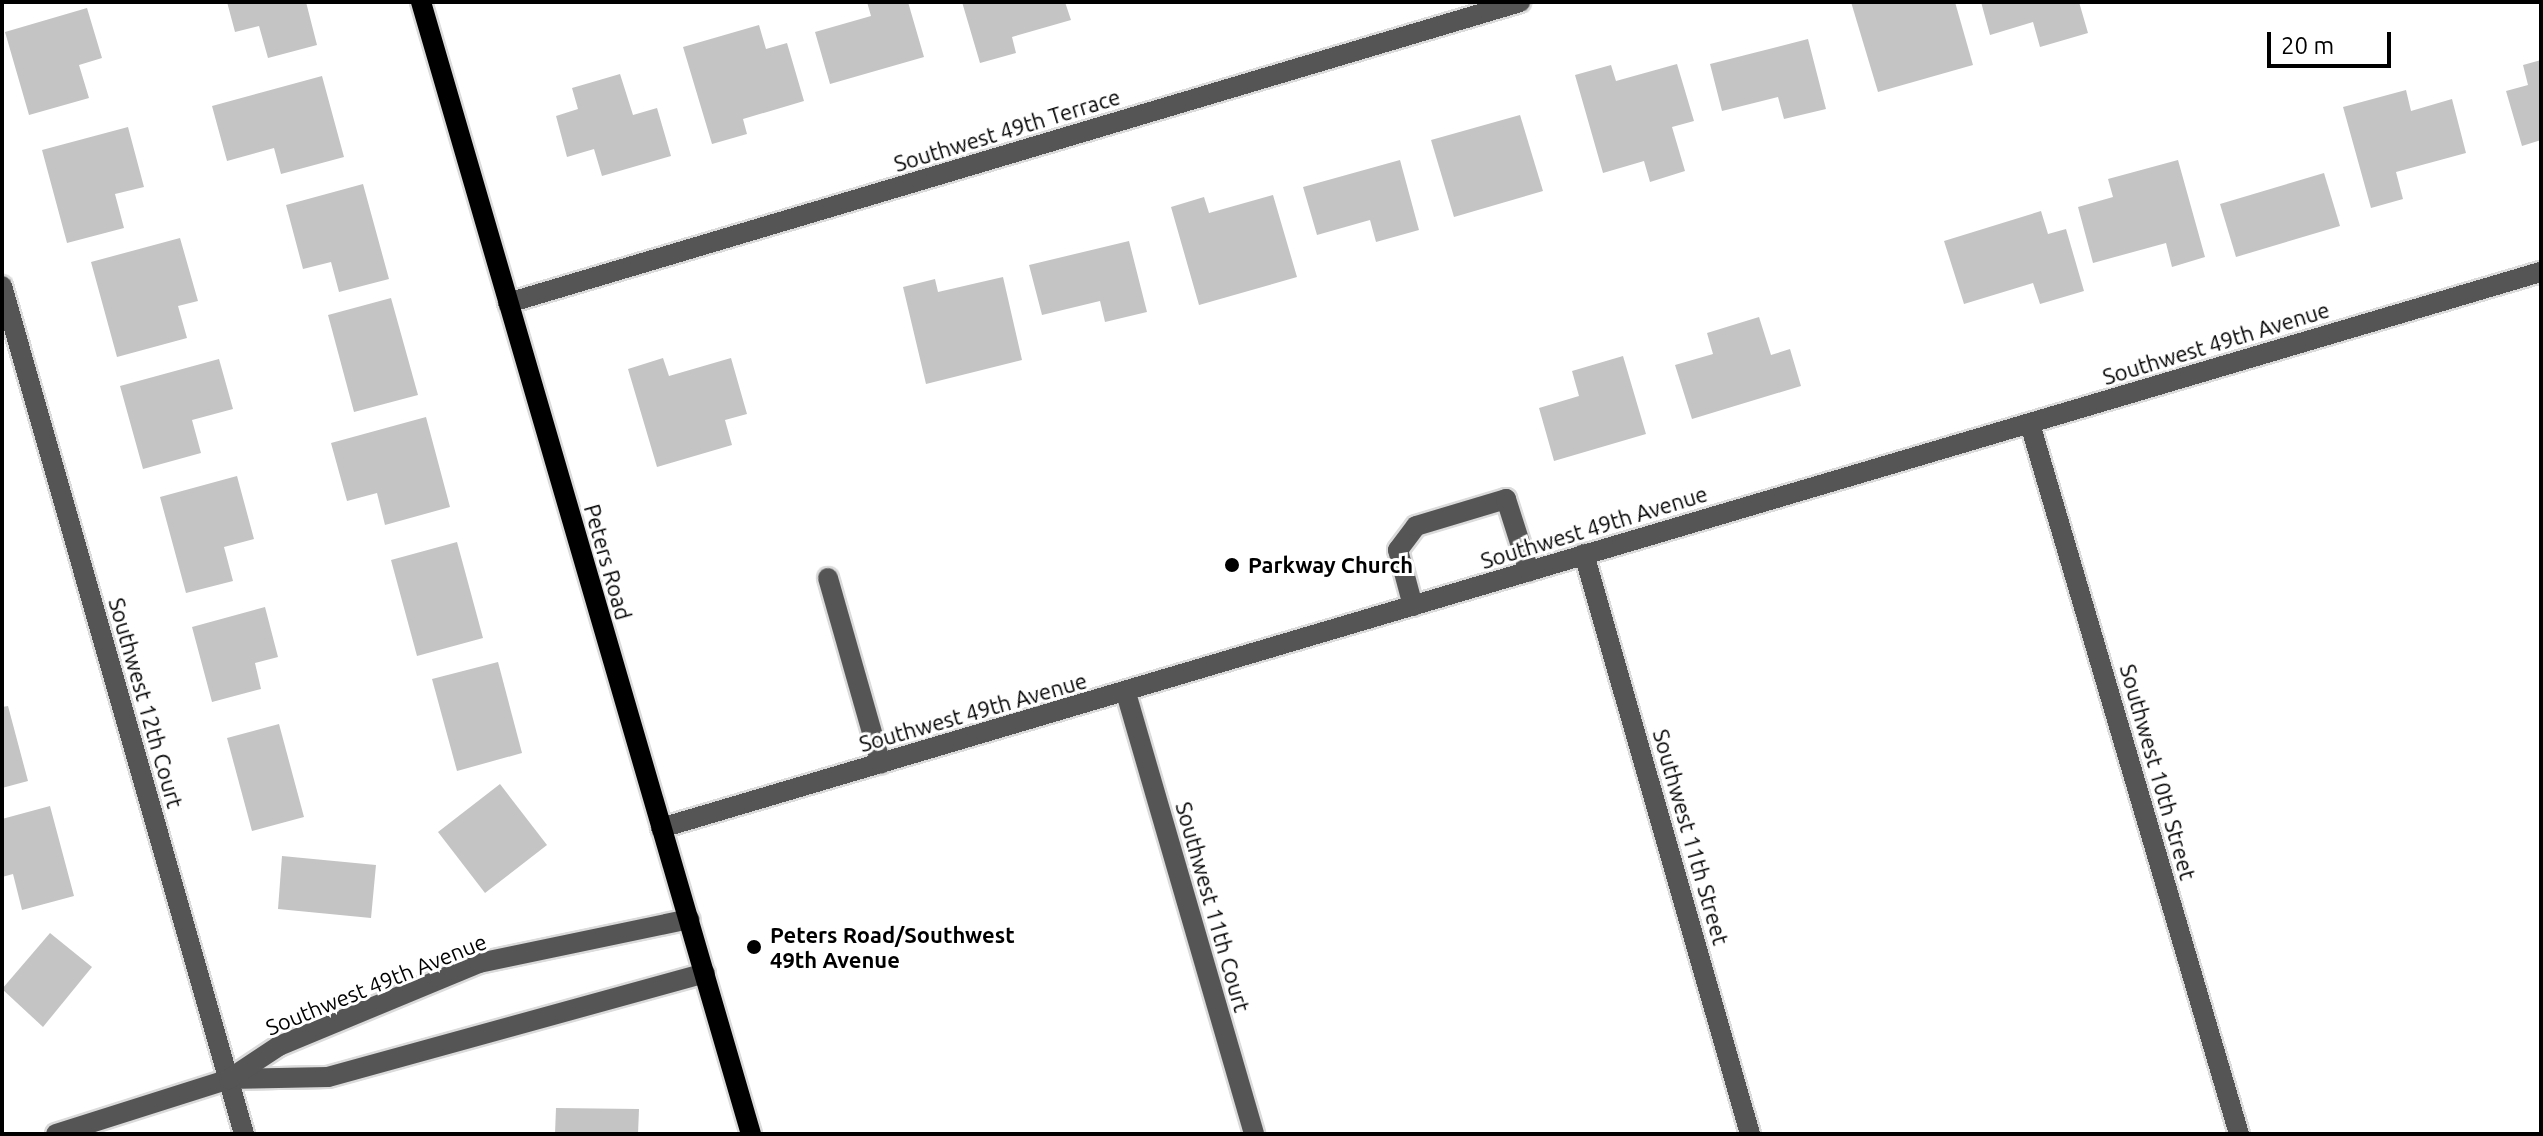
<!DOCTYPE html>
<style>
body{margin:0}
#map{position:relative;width:2543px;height:1136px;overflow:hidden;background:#fff;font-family:Ubuntu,sans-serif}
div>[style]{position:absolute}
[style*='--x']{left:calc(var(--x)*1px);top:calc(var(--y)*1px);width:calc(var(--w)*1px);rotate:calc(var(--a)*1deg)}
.building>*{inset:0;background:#c4c4c4}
.roads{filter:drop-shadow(2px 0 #dbdbdb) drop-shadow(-2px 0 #dbdbdb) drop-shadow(0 2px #dbdbdb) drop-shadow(0 -2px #dbdbdb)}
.minor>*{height:20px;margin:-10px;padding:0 10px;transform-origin:10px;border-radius:10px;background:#555}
.major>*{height:20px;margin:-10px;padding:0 10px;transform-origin:10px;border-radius:10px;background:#000}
.dots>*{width:22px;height:22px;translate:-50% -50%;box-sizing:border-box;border:4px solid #fff;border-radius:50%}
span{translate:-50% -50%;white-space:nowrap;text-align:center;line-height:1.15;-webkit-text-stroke:6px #fff;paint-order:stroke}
.street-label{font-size:22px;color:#000}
.poi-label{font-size:22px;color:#000;font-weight:700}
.left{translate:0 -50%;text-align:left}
.frame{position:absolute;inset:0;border:4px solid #000;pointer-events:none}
.scale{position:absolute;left:2267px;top:32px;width:124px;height:36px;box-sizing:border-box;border:4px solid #000;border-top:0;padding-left:10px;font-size:24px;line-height:28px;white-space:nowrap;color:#000;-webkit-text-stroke:6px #fff;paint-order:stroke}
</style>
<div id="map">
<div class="building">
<div style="clip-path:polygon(227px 2px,306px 2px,317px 45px,268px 58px,259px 26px,235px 32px)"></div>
<div style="clip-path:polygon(867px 2px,908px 2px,924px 57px,830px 84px,815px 32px,871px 16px)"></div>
<div style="clip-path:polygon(962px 2px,1065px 2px,1071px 20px,1012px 37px,1016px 53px,980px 63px)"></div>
<div style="clip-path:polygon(1851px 2px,1955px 2px,1973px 65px,1878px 92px)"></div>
<div style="clip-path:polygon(1981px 2px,2079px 2px,2088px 33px,2040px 47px,2033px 22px,1990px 35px)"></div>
<div style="clip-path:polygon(87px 8px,102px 58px,79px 65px,89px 98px,29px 115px,5px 32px)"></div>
<div style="clip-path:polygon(759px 25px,766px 49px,787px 43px,804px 101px,743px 119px,747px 134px,712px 144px,683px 47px)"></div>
<div style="clip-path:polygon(1808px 39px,1826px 109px,1784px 119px,1778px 97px,1722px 111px,1710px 64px)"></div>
<div style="clip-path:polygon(2541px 60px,2541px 140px,2522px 146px,2506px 91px,2528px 85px,2523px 65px)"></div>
<div style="clip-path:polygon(1677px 64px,1694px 121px,1672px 127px,1685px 171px,1650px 182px,1644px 161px,1603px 173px,1575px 75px,1611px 65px,1616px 81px)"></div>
<div style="clip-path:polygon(620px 74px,633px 115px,657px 108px,671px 156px,602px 176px,594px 149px,567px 157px,556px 116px,578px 109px,572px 88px)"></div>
<div style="clip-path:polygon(322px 76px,344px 157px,281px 174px,274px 148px,227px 161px,212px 106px)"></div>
<div style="clip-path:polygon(2406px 90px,2411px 111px,2452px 99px,2466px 153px,2396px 172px,2403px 199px,2371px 208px,2343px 107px)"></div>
<div style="clip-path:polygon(1520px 115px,1543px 191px,1454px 217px,1431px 140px)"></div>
<div style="clip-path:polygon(128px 127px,144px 187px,115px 194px,124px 228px,67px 243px,42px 150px)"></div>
<div style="clip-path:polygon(1400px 160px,1419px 230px,1376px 242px,1370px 220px,1317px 235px,1303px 187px)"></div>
<div style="clip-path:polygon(2178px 160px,2205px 257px,2172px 267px,2166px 243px,2093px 263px,2078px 207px,2113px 197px,2108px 179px)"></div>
<div style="clip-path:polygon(2324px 173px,2340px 226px,2236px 257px,2220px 204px)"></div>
<div style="clip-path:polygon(363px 184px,389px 279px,339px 292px,331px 262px,303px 269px,286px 205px)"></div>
<div style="clip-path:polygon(1273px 195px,1297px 277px,1199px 305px,1171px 207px,1204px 197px,1209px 213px)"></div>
<div style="clip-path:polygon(2041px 211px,2048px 234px,2066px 229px,2084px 291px,2040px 304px,2033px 283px,1964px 304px,1944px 241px)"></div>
<div style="clip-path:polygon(180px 238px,198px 301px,178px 306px,187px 338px,117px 357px,91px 262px)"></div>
<div style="clip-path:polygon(1129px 241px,1147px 312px,1105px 322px,1100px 301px,1042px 315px,1029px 265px)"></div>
<div style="clip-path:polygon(1003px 277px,1022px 360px,926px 384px,903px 287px,935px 279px,938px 292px)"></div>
<div style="clip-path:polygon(391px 298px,418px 395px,354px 412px,328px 315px)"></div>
<div style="clip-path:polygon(1759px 317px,1771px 355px,1790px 349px,1801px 386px,1692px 419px,1675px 365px,1713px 354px,1707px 333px)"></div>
<div style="clip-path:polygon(1623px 356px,1646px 434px,1554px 461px,1539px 408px,1579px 396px,1572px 371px)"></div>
<div style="clip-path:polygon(663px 358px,669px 376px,731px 358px,747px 414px,725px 420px,732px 445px,657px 467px,628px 369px)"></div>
<div style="clip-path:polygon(219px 359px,233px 409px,192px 420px,201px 453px,143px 469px,120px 386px)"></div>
<div style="clip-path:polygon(426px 417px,450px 507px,385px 525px,377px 493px,347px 501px,331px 443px)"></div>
<div style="clip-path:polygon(237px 476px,254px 539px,224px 547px,233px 581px,186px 593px,160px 497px)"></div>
<div style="clip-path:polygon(457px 542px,483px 638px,417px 656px,391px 560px)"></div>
<div style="clip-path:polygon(265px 607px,278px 657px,255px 663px,261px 689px,212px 702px,192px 627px)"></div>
<div style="clip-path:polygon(498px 662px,522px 753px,457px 771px,432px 679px)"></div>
<div style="clip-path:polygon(8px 706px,28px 781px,2px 788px,2px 707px)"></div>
<div style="clip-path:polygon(279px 724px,304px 817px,252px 831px,227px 738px)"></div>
<div style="clip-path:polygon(500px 784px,547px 845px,485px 893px,438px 832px)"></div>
<div style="clip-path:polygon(50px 806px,74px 896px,22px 910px,13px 874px,2px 877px,2px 819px)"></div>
<div style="clip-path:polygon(282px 856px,376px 865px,371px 918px,278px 909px)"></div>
<div style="clip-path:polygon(50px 933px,92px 967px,43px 1027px,2px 989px)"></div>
<div style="clip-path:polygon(556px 1108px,639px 1109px,638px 1134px,555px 1134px)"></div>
</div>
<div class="roads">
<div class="minor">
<div style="--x:2;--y:286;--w:882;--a:74.07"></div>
<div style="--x:508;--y:303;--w:1056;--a:-16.56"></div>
<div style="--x:2030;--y:424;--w:740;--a:73.6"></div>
<div style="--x:1584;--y:554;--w:603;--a:74.03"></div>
<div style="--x:828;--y:578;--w:193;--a:74.1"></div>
<div style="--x:1413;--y:606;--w:58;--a:-105"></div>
<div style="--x:1398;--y:550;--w:30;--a:-53"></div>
<div style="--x:1416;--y:526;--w:94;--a:-16.7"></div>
<div style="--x:1506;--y:499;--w:76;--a:72.3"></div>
<div style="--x:1126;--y:693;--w:459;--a:73.8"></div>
<div style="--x:661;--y:828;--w:1960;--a:-16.48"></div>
<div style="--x:229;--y:1079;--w:99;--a:-1.2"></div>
<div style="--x:328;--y:1077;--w:391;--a:-15.4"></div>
<div style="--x:56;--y:1134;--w:182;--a:-17.6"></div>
<div style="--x:229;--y:1079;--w:60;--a:-33.4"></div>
<div style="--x:279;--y:1046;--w:217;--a:-22.5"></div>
<div style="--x:479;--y:963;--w:215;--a:-11.8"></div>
</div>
<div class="major">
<div style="--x:421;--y:2;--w:1179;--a:73.75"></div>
</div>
</div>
<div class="dots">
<div style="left:1232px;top:565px;background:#000"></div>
<div style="left:754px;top:947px;background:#000"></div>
</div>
<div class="street-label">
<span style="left:1007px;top:130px;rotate:-17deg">Southwest 49th Terrace</span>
<span style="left:2216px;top:343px;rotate:-17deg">Southwest 49th Avenue</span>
<span style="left:1594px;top:527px;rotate:-17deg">Southwest 49th Avenue</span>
<span style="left:608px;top:562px;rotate:74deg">Peters Road</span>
<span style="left:146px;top:703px;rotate:74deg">Southwest 12th Court</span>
<span style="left:973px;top:712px;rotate:-16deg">Southwest 49th Avenue</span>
<span style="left:2158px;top:772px;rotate:74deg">Southwest 10th Street</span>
<span style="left:1691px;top:837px;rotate:74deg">Southwest 11th Street</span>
<span style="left:1213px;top:907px;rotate:74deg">Southwest 11th Court</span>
<span style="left:376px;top:984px;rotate:-22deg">Southwest 49th Avenue</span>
</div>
<div class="poi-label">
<span class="left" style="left:1248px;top:565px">Parkway Church</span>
<span class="left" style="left:770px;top:947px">Peters Road/Southwest<br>49th Avenue</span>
</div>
<div class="frame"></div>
<div class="scale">20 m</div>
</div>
